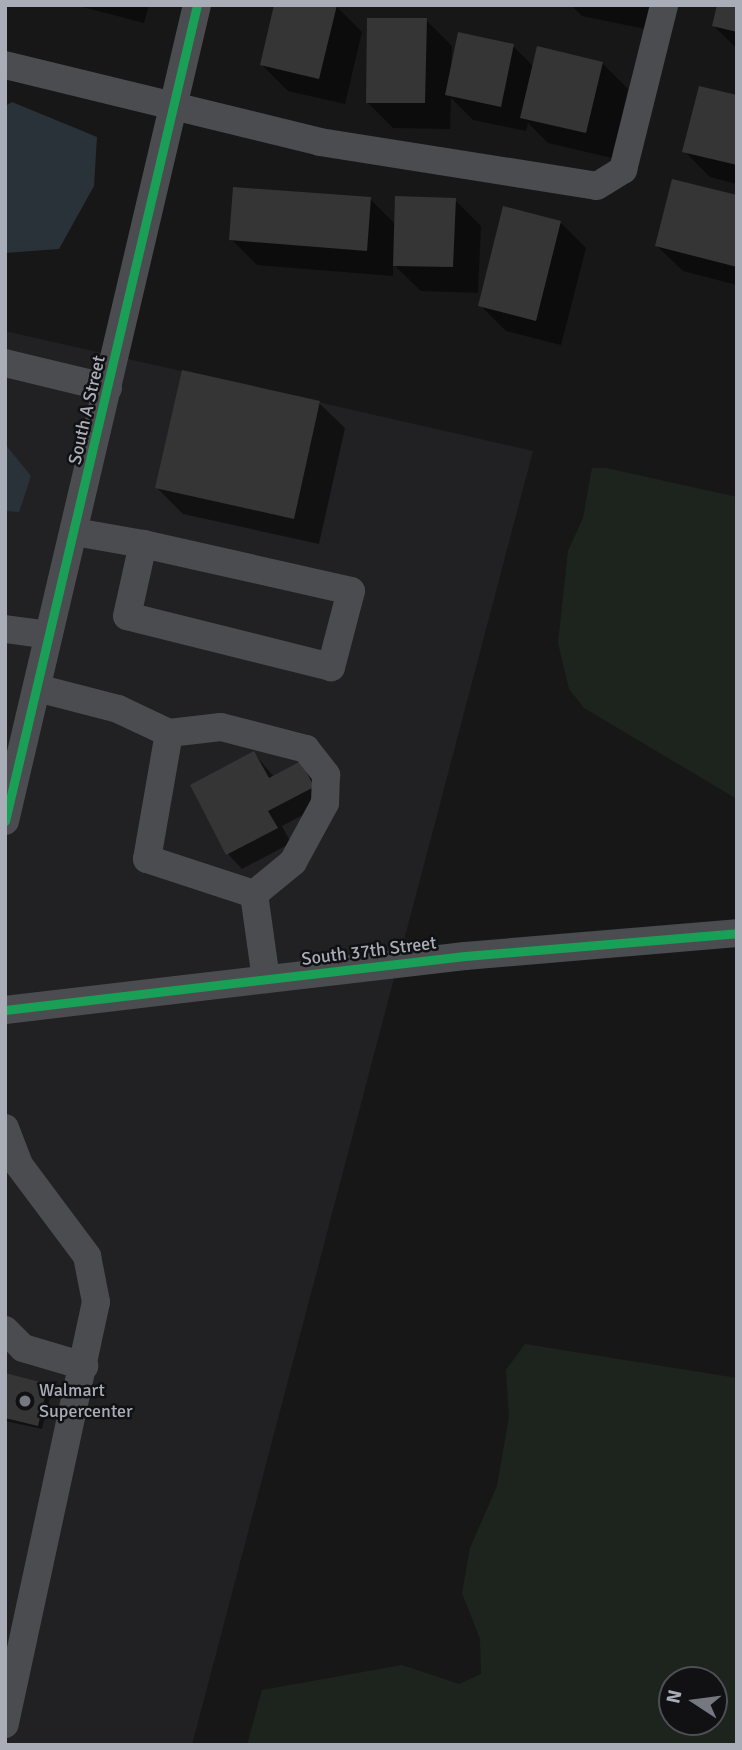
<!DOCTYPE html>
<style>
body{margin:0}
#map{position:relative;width:742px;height:1750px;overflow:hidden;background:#171717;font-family:Signika,sans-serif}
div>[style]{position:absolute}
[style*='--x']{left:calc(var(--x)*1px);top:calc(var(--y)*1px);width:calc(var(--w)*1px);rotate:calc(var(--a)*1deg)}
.built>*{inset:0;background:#212123}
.green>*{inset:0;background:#1d241e}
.water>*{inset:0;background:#2a3239}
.shadow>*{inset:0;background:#0007}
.building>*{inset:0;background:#353536}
.minor>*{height:28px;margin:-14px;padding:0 14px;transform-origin:14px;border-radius:14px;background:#4b4c50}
.cycleway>*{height:9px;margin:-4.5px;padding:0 4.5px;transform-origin:4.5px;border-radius:4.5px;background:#1a9f57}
.dots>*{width:19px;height:19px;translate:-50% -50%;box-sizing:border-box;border:4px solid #111113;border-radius:50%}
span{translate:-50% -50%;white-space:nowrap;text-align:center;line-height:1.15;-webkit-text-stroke:5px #111113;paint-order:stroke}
.street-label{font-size:18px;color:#a8adb8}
.poi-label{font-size:18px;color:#a8adb8}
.left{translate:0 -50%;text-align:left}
.frame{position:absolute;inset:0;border:7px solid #a8adb8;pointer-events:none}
.north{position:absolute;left:658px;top:1666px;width:70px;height:70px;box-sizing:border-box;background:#111113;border:2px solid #4d4f55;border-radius:50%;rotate:283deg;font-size:19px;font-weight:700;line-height:28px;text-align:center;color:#a8adb8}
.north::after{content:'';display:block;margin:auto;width:24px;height:32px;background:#757880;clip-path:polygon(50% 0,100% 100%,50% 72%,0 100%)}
</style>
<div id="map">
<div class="built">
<div style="clip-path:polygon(5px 331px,533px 451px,192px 1745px,5px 1745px)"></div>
</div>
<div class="green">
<div style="clip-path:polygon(592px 468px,606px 468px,737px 497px,737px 799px,584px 708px,569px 689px,558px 643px,568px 551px,583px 518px)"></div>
<div style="clip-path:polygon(evenodd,525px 1344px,737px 1378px,737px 1745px,247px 1745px,262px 1690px,402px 1665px,459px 1684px,481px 1674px,480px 1639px,462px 1593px,470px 1548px,497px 1486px,509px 1417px,506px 1370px,525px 1344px,672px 1680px,714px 1680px,714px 1722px,672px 1722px,672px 1680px)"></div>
</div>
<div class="water">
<div style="clip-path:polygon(12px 102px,97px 137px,94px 186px,59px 249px,5px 253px,5px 106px)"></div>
<div style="clip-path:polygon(5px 444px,31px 476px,19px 512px,5px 511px)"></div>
</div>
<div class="shadow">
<div style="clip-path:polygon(75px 5px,149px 5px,144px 23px)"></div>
<div style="clip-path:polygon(571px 5px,650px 5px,645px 29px,582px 16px)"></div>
<div style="clip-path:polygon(737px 5px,737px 49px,714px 26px)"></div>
<div style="clip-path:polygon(336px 6px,362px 32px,345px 104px,288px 91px,262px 65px)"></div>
<div style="clip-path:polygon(426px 20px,452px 46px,451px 65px,513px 46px,534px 67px,602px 63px,628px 89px,612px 158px,548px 143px,528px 123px,526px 131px,473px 120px,451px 98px,450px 129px,393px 128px,367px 102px)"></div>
<div style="clip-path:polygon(737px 97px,737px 184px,710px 177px,684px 151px)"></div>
<div style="clip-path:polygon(737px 197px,737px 285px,683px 271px,657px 246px)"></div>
<div style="clip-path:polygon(370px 199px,396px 225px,455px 200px,481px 226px,478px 293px,421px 291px,393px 264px,393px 276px,257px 265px,231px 239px)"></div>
<div style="clip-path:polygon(560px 222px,586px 248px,561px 345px,506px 331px,480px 305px)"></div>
<div style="clip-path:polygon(319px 403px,345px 428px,319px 544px,183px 514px,157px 488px)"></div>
<div style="clip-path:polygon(254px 753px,274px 777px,301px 763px,328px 802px,282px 826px,291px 843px,242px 869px,228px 854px)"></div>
<div style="clip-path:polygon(5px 1375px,52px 1390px,42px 1429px,5px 1421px)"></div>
</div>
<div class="building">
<div style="clip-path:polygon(274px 5px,337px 5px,319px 79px,260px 65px)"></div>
<div style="clip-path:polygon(717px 5px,737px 5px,737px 32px,712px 26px)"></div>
<div style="clip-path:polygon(367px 18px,427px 18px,425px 103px,366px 103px)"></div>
<div style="clip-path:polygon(458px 32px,514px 44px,501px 107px,445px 95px)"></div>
<div style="clip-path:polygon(537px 46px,603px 62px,586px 133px,520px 118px)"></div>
<div style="clip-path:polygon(699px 86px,737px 95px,737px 165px,682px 152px)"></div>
<div style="clip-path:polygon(672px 179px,737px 195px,737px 267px,655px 246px)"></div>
<div style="clip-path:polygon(233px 187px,371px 197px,367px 251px,229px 240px)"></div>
<div style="clip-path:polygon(395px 196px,456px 198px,453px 267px,393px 266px)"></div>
<div style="clip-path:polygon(503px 206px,561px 221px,536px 321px,478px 306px)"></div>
<div style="clip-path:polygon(182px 370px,320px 401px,294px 519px,155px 488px)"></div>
<div style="clip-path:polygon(254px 751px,269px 778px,301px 761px,314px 787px,268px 811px,278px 828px,226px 855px,190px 785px)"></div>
<div style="clip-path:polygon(5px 1373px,48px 1384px,38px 1426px,5px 1418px)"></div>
</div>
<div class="minor">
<div style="--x:5;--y:65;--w:324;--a:13.7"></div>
<div style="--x:320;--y:142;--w:280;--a:9"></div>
<div style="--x:597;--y:186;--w:31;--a:-32"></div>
<div style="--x:623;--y:170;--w:170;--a:-76"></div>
<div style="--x:5;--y:363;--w:106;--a:13.6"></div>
<div style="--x:75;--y:532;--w:69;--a:10"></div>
<div style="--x:143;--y:544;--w:213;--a:12.7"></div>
<div style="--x:351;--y:591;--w:79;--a:104.7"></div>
<div style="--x:331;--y:667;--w:210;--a:-166"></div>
<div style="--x:127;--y:616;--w:74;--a:-77.5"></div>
<div style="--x:5;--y:629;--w:44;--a:7.8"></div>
<div style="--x:37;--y:688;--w:84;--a:14.5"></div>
<div style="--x:118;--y:709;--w:56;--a:25.2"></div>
<div style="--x:169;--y:733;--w:128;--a:99.9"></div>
<div style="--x:147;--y:859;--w:113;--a:18.1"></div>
<div style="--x:254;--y:894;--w:86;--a:82"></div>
<div style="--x:169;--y:733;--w:52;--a:-6.6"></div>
<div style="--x:221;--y:727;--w:88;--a:14.5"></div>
<div style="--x:306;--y:749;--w:33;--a:52"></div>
<div style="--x:326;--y:775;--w:28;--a:92"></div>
<div style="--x:325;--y:803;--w:67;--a:118.5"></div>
<div style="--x:293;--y:862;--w:50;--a:140.6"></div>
<div style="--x:5;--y:821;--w:838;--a:-76.76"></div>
<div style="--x:5;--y:1010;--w:463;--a:-6.7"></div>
<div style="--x:465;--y:956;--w:273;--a:-4.8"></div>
<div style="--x:5;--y:1128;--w:40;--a:69"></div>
<div style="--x:19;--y:1165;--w:114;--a:53.2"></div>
<div style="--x:87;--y:1256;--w:47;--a:78.9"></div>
<div style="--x:96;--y:1302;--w:432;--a:102.2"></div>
<div style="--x:5;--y:1330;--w:25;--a:45"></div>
<div style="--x:23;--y:1348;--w:64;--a:16.4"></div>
</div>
<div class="cycleway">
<div style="--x:5;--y:821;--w:838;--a:-76.76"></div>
<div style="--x:5;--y:1010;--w:463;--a:-6.7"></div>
<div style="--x:465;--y:956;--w:273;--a:-4.8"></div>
</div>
<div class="dots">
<div style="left:25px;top:1401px;background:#757880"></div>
</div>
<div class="street-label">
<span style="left:87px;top:410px;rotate:-77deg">South A Street</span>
<span style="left:369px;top:951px;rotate:-7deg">South 37th Street</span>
</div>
<div class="poi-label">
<span class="left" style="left:39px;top:1401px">Walmart<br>Supercenter</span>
</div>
<div class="frame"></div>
<div class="north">N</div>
</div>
